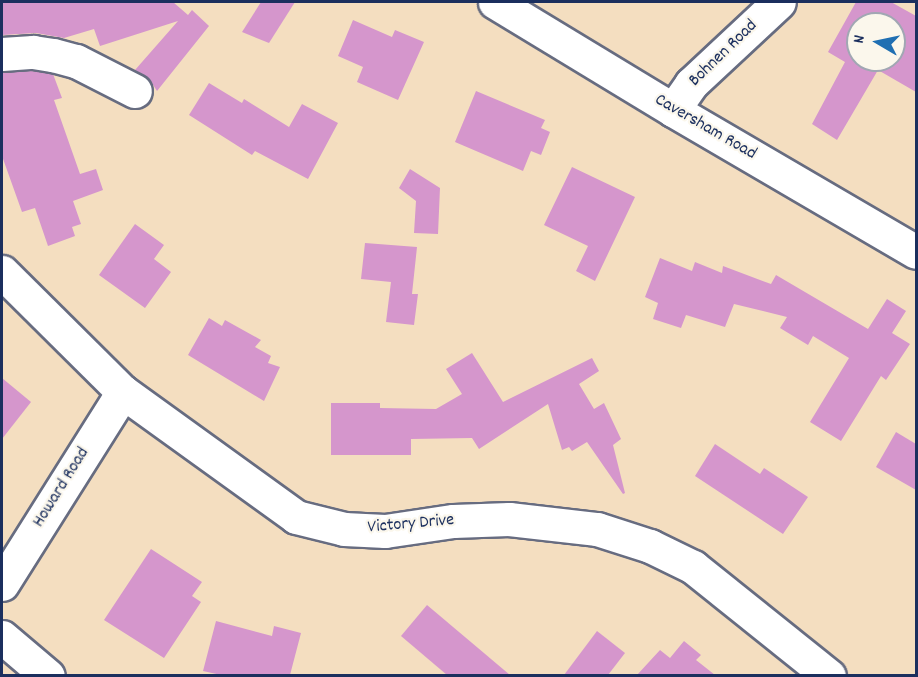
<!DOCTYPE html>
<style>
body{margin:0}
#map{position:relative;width:918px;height:677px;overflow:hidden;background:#f4dec0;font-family:Dekko,sans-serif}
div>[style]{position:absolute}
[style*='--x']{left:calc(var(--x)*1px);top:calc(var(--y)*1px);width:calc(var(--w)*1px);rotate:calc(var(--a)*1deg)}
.building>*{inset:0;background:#d596cc}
.roads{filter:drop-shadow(2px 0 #676c80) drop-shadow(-2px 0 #676c80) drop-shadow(0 2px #676c80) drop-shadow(0 -2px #676c80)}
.minor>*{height:33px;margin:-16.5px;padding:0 16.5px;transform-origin:16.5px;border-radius:16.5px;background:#fff}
span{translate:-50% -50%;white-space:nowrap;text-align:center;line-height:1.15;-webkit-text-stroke:4.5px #fbf7ec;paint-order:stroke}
.street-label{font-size:18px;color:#1b2f5e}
.frame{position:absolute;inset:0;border:3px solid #1b2f5e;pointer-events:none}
.north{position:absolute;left:846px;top:12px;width:60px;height:60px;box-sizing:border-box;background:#fbf7ec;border:2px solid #a1a7b3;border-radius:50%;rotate:279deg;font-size:16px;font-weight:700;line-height:24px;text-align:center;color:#1b2f5e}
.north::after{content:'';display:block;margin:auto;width:21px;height:27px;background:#1f6fb2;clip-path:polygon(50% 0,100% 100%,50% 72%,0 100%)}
</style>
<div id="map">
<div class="building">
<div style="clip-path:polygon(2px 2px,173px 2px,188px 15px,192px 10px,209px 26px,157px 91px,150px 80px,135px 70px,178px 21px,100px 46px,94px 29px,64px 38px,36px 33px,2px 35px)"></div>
<div style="clip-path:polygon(261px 2px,295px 2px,269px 43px,242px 32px)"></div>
<div style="clip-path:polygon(evenodd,856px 2px,891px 2px,916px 16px,916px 92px,878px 70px,837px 140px,812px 124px,845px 62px,828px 52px,856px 2px,858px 24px,894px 24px,894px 60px,858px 60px,858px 24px)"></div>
<div style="clip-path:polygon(353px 20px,392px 37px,395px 30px,424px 42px,398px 100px,357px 82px,363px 67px,338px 56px)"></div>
<div style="clip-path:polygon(32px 71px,53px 74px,62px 98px,54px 100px,80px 174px,96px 169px,103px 190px,73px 201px,81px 224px,72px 227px,75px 236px,48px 246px,35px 208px,22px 212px,2px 156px,2px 72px)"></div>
<div style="clip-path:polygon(209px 83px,242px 103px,244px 99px,289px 127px,302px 104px,338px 123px,308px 179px,255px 151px,252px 155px,189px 115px)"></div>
<div style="clip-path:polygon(476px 91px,545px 120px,541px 128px,550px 132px,541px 155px,531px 151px,523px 171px,455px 142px)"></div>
<div style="clip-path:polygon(572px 167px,635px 197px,595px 281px,576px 271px,588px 246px,544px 225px)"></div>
<div style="clip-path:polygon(410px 169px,440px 188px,438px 234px,414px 233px,416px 201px,399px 188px)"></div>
<div style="clip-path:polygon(135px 224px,164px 245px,154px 259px,171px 272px,145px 308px,99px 275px)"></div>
<div style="clip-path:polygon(365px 243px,417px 247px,412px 294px,418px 294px,414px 325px,386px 322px,391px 282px,361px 279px)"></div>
<div style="clip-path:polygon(660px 258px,692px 271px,695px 262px,722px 273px,723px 266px,771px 284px,776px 275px,868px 329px,887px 299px,906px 311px,892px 333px,910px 344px,886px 380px,881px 376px,841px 441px,810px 422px,849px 358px,813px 336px,808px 345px,780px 328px,787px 317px,734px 304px,725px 327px,686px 315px,681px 328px,653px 319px,658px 303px,645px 297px)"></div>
<div style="clip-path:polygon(209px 318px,222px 326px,225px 320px,261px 340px,255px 347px,271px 356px,268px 363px,280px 367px,264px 401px,188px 355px)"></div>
<div style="clip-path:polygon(472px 353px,503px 402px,592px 358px,599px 371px,579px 384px,594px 409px,604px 403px,621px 439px,613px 445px,625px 493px,623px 494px,587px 442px,572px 451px,569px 447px,562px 450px,548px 404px,479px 449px,472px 438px,411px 439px,411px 455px,331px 455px,331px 403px,380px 403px,380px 408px,436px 409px,462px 394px,446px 369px)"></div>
<div style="clip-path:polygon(2px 378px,31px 402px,2px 439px)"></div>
<div style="clip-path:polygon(896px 432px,916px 444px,916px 490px,876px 467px)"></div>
<div style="clip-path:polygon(715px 444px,760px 474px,764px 468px,808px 497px,783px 534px,695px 476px)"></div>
<div style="clip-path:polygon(151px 549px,202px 582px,192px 596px,201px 602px,164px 658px,104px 620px)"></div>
<div style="clip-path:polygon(427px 605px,510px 675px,447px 675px,401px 636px)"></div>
<div style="clip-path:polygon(216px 621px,272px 636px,274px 626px,301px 633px,290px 675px,221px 675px,203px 671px)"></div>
<div style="clip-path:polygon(597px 631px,625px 653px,608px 675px,564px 675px)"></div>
<div style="clip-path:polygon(684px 641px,701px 655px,696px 660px,715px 675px,637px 675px,660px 650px,670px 658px)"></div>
</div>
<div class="roads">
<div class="minor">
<div style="--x:495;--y:2;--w:208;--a:31.2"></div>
<div style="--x:673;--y:110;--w:281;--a:30.3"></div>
<div style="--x:2;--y:54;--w:31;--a:-4"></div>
<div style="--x:33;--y:52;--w:20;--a:9"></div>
<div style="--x:53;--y:55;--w:24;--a:15"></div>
<div style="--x:76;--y:61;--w:66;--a:27"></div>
<div style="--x:673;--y:110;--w:32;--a:-55"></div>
<div style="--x:691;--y:84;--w:120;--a:-43"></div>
<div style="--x:2;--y:272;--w:170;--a:44.8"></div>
<div style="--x:123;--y:392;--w:213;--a:35.8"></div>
<div style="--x:296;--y:517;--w:49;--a:14"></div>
<div style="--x:344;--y:529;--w:41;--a:2.8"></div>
<div style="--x:385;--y:531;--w:69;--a:-8.4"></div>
<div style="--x:453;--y:521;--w:56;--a:-2"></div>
<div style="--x:509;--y:519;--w:89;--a:6.5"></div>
<div style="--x:597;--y:529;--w:56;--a:17.8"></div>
<div style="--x:650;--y:546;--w:48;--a:26"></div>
<div style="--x:693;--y:567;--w:174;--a:38.7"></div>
<div style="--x:2;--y:584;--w:227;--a:-57.8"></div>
<div style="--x:2;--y:637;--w:60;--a:40.3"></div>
</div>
</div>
<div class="street-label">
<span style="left:724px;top:54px;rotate:-44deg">Bohnen Road</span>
<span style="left:705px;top:128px;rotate:30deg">Caversham Road</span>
<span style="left:62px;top:488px;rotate:-58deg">Howard Road</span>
<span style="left:411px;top:525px;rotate:-5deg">Victory Drive</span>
</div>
<div class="frame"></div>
<div class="north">N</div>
</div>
